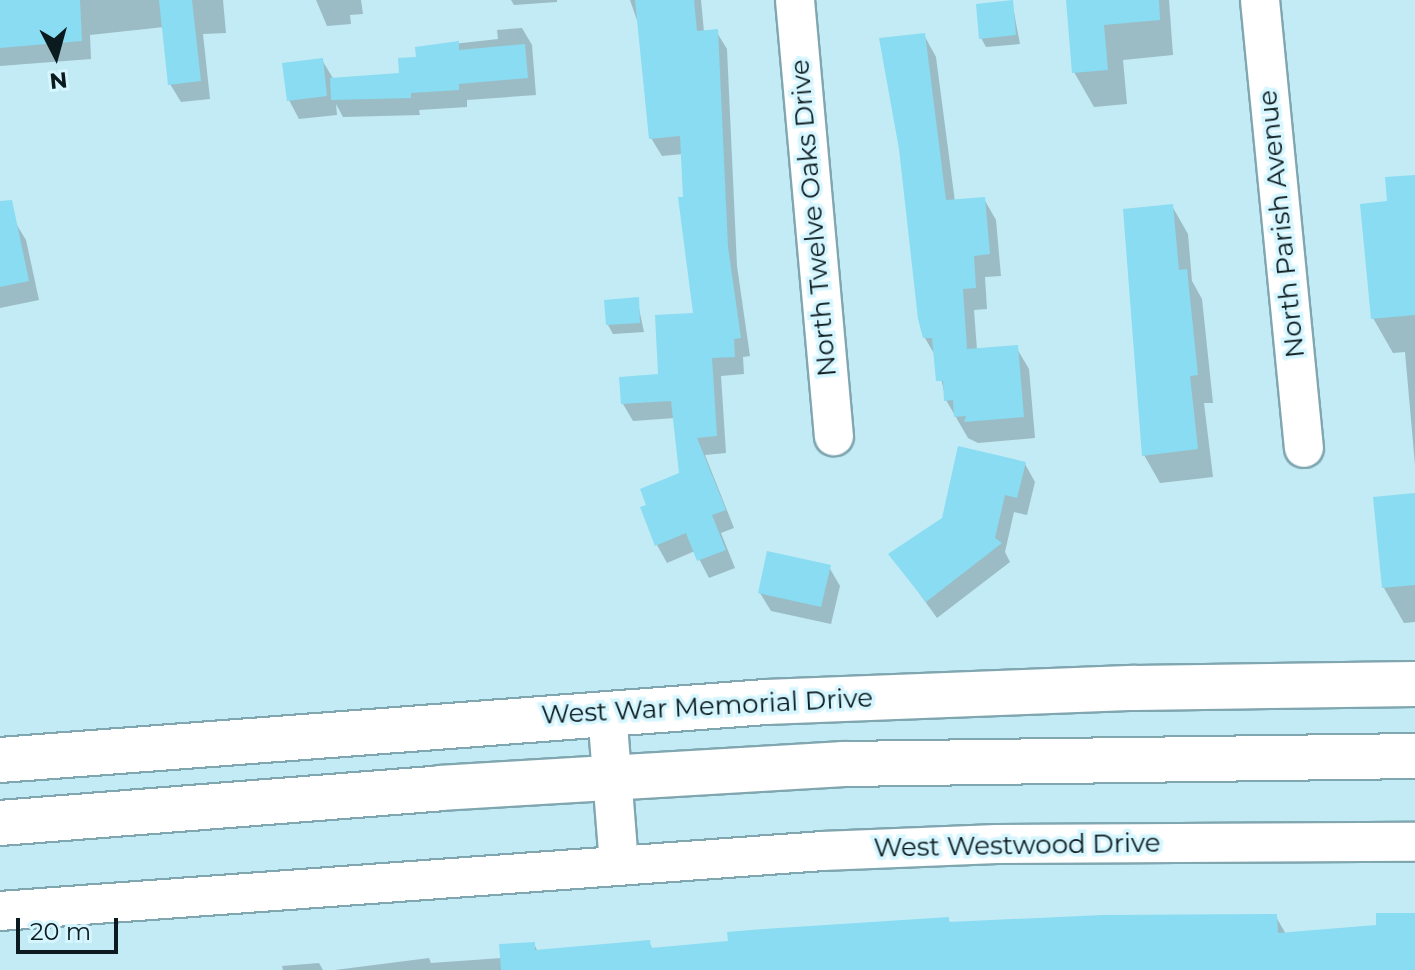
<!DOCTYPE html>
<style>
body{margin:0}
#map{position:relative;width:1415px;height:970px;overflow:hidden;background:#c2ebf5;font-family:Montserrat,sans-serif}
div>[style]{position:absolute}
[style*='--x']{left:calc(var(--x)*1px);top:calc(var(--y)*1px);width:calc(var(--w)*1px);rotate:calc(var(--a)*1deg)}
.shadow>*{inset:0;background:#0003}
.building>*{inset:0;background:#89dcf1}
.roads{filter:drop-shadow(2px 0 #80a6b0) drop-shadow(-2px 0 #80a6b0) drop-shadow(0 2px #80a6b0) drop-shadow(0 -2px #80a6b0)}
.minor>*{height:38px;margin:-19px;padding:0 19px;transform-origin:19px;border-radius:19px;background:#fff}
.trunk>*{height:44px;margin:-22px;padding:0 22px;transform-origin:22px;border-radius:22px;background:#fff}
span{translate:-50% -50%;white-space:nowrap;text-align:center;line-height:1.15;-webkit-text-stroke:7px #d6f6ff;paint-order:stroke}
.street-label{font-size:26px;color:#0b1a1e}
.north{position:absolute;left:16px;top:16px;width:80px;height:80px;-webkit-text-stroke:6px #d6f6ff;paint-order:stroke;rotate:174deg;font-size:22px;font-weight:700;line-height:32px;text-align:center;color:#0b1a1e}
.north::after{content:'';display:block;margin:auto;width:28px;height:36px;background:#0b1a1e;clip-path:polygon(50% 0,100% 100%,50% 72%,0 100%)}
.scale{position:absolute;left:16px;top:918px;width:102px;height:36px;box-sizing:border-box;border:4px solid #0b1a1e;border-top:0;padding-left:10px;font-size:24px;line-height:28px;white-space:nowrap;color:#0b1a1e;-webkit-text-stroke:6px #d6f6ff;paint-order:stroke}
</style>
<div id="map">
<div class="shadow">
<div style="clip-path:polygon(0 0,223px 0,226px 33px,203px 34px,210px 99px,181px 102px,170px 84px,164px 27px,90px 35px,91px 59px,0 66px)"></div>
<div style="clip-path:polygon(316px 0,361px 0,363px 14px,350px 15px,351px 24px,327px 26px)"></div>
<div style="clip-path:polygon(511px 0,557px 0,557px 2px,514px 5px)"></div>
<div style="clip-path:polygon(630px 0,701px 0,704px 32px,716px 31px,727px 49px,737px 266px,750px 356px,743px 357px,744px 374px,721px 376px,726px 453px,705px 455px,734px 528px,721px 533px,735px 568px,709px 578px,695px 551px,667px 563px,657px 545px,681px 474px,675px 418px,633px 421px,623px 404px,661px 376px,695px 315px,683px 154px,662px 156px,651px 138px,640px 29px)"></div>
<div style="clip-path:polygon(1068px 0,1169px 0,1173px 55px,1123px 60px,1127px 104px,1094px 107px,1074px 72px)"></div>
<div style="clip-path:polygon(1012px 2px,1020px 44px,986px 47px,981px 38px)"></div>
<div style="clip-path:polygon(522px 28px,532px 45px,536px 95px,467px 100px,467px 107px,419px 110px,420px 115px,343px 117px,336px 104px,337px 115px,299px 119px,289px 100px,322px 60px,334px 80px,401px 75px,418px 59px,417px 48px,498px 39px,497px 30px)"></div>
<div style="clip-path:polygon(924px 35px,936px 57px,955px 202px,984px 199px,996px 220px,1001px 276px,985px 277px,987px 309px,974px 310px,977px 350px,1016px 347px,1029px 369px,1035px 438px,978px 443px,968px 438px,946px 400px,936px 357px,925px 338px)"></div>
<div style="clip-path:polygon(1415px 177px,1415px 465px,1405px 352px,1393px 353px,1373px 318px,1389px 203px)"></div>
<div style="clip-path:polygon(1172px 206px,1188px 234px,1192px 281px,1202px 299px,1213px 403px,1204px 403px,1213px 477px,1160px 483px,1144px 455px)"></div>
<div style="clip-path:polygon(15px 222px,26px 240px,39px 300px,0 308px,0 225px)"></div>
<div style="clip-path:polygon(637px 299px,644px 332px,613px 334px,608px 325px)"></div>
<div style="clip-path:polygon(1025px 464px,1035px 482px,1027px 515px,1014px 512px,1005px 552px,1010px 562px,937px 618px,891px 554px)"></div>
<div style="clip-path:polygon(1415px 495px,1415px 622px,1404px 623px,1384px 588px)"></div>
<div style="clip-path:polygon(829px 567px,840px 586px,831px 624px,771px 611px,760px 593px)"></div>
<div style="clip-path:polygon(1276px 917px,1286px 934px,1378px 927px,1415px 917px,1415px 970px,335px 970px,429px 958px,431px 963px,502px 958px,534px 944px,538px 952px,649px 942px,653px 950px,948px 919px,951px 924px)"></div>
<div style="clip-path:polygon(319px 963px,323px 970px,283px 970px,282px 966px)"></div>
</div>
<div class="building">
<div style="clip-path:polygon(0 0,80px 0,82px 41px,0 48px)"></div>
<div style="clip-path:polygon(159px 0,192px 0,201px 81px,168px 85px)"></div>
<div style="clip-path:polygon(635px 0,694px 0,697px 31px,718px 29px,728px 247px,741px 338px,734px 339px,735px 357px,712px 358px,717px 436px,697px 438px,726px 510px,712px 515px,726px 550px,697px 561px,686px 533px,655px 546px,640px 507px,646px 505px,640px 489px,679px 473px,671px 401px,621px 404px,619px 377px,658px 374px,655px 315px,693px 313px,678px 197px,683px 197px,680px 136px,649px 139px)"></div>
<div style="clip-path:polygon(1013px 0,1016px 35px,979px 39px,976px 4px)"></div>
<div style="clip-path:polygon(1066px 0,1159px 0,1160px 20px,1104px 25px,1108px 70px,1072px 73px)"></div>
<div style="clip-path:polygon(925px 33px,946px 200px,985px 197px,990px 254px,974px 256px,976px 288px,963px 289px,967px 349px,1018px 345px,1024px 417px,964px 422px,966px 416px,954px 417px,953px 400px,944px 401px,943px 381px,936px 381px,932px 338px,923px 338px,918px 319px,899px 149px,879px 38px)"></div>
<div style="clip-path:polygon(459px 41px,459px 50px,525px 44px,528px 78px,459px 84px,459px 90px,411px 93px,411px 98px,331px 100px,330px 78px,399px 73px,398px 58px,416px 57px,415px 47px)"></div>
<div style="clip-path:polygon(323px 58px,327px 96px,287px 101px,282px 63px)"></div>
<div style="clip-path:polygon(1415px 175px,1415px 315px,1371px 319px,1360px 204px,1387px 201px,1385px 177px)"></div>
<div style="clip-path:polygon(12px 200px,29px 281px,0 287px,0 201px)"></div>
<div style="clip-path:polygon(1173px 204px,1179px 270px,1187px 269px,1198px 375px,1190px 376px,1198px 449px,1142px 456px,1123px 209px)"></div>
<div style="clip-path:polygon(639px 297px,640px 323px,606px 325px,604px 300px)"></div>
<div style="clip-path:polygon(958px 446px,1026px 462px,1017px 498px,1005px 495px,995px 538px,1002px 543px,926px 602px,888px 554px,942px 518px)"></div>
<div style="clip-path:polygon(1415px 493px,1415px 585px,1382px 588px,1373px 497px)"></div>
<div style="clip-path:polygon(767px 551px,831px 565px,821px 607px,758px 593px)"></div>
<div style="clip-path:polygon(1376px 913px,1415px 913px,1415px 970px,501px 970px,499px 944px,535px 942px,535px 950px,650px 940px,651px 948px,728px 941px,727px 932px,764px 929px,949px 917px,949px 922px,1103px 915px,1277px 914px,1278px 933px,1376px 925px)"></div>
</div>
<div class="roads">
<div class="minor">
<div style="--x:795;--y:0;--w:438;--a:84.9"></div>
<div style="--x:1260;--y:0;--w:450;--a:84.4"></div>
<div style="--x:607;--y:712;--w:152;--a:85.5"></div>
<div style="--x:0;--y:911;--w:824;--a:-4.17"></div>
<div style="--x:822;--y:851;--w:175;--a:-2.3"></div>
<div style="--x:997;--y:844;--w:418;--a:-0.3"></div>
</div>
<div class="trunk">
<div style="--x:0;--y:760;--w:768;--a:-4.33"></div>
<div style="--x:766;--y:702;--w:369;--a:-2.2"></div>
<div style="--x:1135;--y:688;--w:280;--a:-0.8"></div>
<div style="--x:0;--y:823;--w:441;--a:-4.5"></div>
<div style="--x:440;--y:788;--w:404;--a:-3.4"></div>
<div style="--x:843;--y:764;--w:572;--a:-0.8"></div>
</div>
</div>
<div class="street-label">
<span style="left:814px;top:218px;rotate:-95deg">North Twelve Oaks Drive</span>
<span style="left:1282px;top:224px;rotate:-96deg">North Parish Avenue</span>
<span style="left:707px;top:707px;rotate:-3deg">West War Memorial Drive</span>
<span style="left:1017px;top:846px;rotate:-1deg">West Westwood Drive</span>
</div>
<div class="north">N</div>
<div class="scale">20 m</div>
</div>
